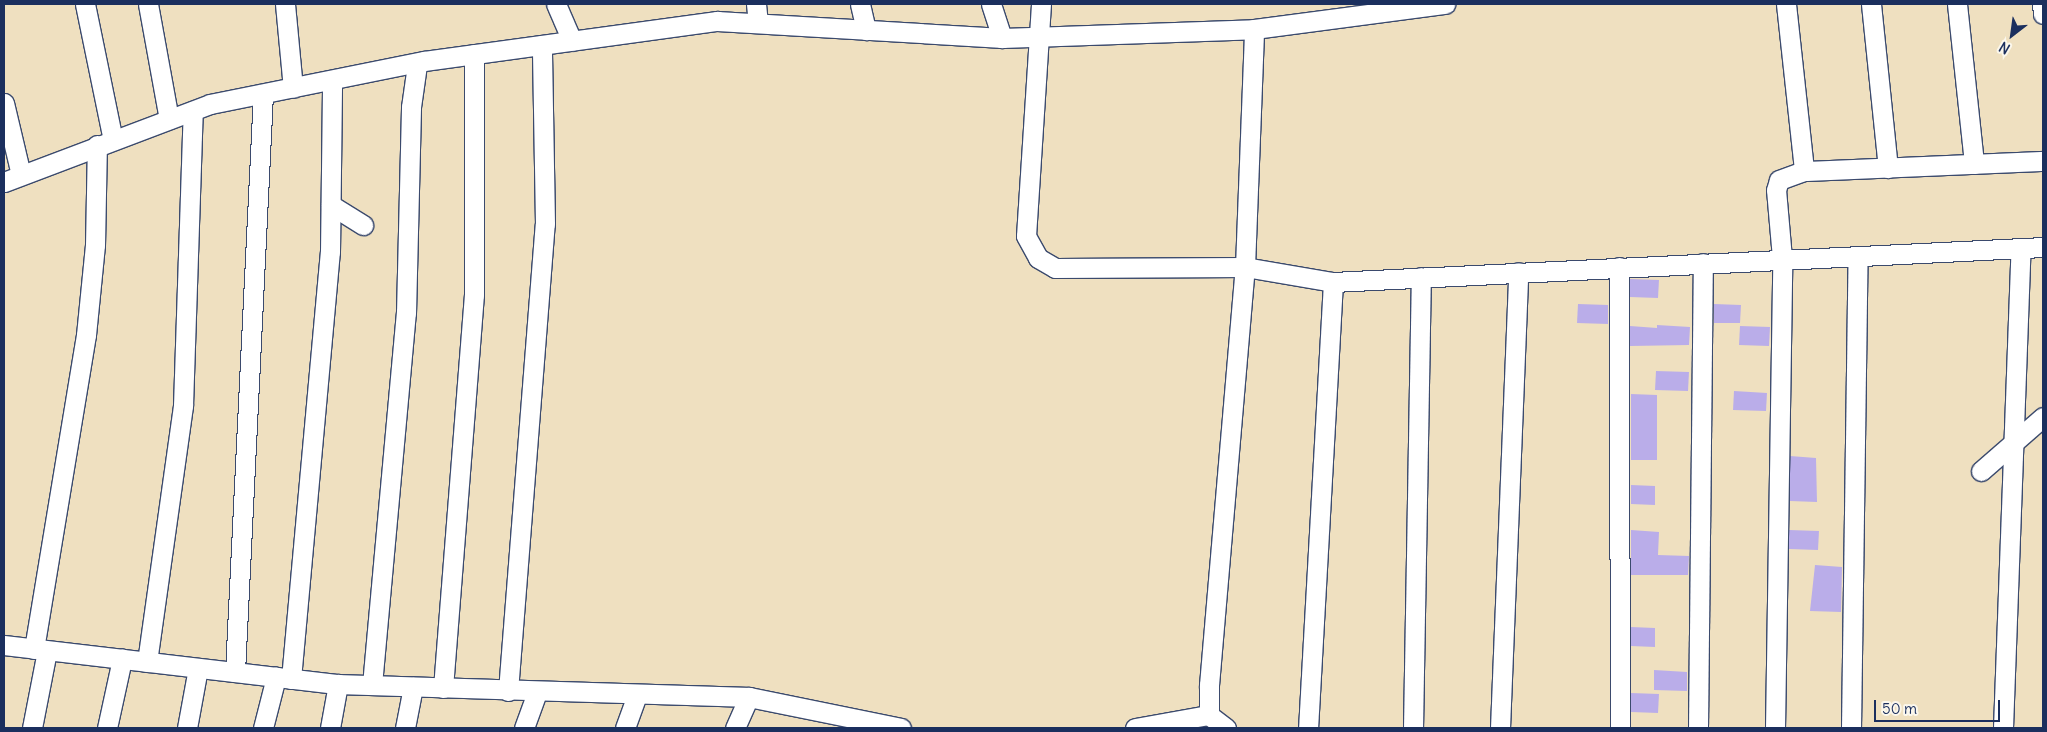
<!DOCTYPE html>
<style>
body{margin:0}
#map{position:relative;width:2047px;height:732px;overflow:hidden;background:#efe0c0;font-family:Delius,sans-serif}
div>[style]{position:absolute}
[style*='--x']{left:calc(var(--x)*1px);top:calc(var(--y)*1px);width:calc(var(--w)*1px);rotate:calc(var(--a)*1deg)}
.building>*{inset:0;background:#baade9}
.roads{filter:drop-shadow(1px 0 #3b4a6d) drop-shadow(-1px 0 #3b4a6d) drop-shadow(0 1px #3b4a6d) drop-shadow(0 -1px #3b4a6d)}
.minor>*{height:19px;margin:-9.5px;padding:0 9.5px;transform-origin:9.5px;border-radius:9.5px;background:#fff}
span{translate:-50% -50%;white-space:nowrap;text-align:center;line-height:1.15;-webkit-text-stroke:4px #fbf7ec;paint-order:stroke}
.frame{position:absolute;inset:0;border:5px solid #1b2f5e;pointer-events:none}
.north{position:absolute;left:1987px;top:10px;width:50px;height:50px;-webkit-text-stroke:4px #fbf7ec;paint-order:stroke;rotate:210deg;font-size:14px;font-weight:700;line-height:20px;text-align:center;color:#1b2f5e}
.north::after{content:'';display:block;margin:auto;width:18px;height:22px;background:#1b2f5e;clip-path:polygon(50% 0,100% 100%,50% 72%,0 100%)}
.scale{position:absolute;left:1874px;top:700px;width:126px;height:22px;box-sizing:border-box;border:2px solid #1b2f5e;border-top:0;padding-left:6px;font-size:15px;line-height:18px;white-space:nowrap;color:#1b2f5e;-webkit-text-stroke:4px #fbf7ec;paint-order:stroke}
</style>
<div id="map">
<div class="building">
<div style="clip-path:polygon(1630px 279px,1659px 280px,1658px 298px,1630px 297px)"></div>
<div style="clip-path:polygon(1578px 304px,1608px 305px,1608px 324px,1577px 323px)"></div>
<div style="clip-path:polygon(1714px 304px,1741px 305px,1740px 323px,1714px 323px)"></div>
<div style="clip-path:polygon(1657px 325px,1690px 327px,1689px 345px,1630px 346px,1630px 326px,1657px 328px)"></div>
<div style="clip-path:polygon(1740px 326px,1770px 327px,1769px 346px,1739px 345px)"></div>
<div style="clip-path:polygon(1656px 371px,1689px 372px,1688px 391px,1655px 390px)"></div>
<div style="clip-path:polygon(1734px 391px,1767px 393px,1766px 411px,1733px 410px)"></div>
<div style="clip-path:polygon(1631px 394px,1657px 395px,1657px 460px,1631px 460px)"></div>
<div style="clip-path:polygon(1790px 456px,1816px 458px,1817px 502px,1790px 501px)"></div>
<div style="clip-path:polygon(1631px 485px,1655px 486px,1655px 505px,1631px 504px)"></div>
<div style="clip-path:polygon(1631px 530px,1659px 532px,1658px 555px,1689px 556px,1688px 575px,1631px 575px)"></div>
<div style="clip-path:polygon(1789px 530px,1819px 531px,1818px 550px,1789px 549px)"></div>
<div style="clip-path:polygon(1815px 565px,1842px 567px,1841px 612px,1810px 611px)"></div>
<div style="clip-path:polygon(1631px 627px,1655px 628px,1655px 647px,1631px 646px)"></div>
<div style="clip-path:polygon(1654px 670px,1687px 672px,1687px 691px,1654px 690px)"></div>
<div style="clip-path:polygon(1631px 693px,1659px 694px,1658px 713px,1631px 712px)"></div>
</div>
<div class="roads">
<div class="minor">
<div style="--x:85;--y:4;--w:139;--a:78.4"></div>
<div style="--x:148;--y:4;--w:117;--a:79.7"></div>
<div style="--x:285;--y:4;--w:84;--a:84.6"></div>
<div style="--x:556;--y:4;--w:40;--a:66.6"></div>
<div style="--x:756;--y:4;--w:19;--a:84"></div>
<div style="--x:860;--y:4;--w:27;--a:77"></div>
<div style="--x:991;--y:4;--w:36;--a:72"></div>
<div style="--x:1041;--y:4;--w:232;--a:93.7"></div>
<div style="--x:1026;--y:236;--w:25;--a:61"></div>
<div style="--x:1038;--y:258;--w:20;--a:30"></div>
<div style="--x:1055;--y:268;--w:190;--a:-0.3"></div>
<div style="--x:1245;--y:267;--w:89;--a:9.7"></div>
<div style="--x:1333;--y:282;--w:447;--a:93.2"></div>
<div style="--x:1786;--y:4;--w:168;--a:83.8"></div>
<div style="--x:1804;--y:171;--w:239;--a:-2.4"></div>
<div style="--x:1871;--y:4;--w:165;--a:84.1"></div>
<div style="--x:1957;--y:4;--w:161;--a:83.9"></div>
<div style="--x:2042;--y:4;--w:10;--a:84"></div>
<div style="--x:4;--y:103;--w:74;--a:76.7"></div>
<div style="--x:4;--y:182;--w:220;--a:-20.7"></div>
<div style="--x:210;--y:104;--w:218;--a:-11.4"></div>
<div style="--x:424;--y:61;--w:296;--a:-7.8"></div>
<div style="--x:717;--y:21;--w:286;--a:3.4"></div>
<div style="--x:1002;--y:38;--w:252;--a:-2"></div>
<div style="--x:1254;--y:29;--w:193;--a:-7.5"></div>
<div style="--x:331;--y:205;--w:38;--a:32"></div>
<div style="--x:1619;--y:267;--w:461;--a:89.9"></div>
<div style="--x:1333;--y:282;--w:711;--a:-2.82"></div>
<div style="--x:1981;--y:471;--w:82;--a:-41.1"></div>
<div style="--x:4;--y:645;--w:336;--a:6.7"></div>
<div style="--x:338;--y:684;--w:411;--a:1.8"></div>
<div style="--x:749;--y:697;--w:155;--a:11.5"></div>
<div style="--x:34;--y:649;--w:318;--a:-80.6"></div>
<div style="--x:86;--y:335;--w:90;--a:-84.3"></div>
<div style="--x:95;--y:245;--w:100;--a:-88.9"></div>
<div style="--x:147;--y:662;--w:259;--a:-82"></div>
<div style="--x:183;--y:406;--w:295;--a:-88.1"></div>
<div style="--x:235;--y:672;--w:579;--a:-87.23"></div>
<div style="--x:291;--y:679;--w:429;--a:-84.8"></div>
<div style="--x:330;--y:252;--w:172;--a:-89.3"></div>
<div style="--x:372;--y:685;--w:374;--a:-84.8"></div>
<div style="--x:406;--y:313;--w:206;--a:-88.6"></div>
<div style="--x:411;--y:107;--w:42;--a:-81.9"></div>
<div style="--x:443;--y:688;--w:394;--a:-85.5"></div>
<div style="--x:474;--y:295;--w:241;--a:-90"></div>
<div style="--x:508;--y:691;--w:468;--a:-85.5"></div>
<div style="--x:545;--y:224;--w:179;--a:-91"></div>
<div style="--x:32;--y:728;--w:78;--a:-79"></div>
<div style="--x:107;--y:728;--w:71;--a:-77.7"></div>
<div style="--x:187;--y:728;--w:61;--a:-79.6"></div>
<div style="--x:263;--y:728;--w:53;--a:-75.7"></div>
<div style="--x:330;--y:728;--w:45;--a:-79.7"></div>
<div style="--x:405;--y:728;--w:42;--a:-79"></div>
<div style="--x:524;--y:728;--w:38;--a:-70"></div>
<div style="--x:625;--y:728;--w:35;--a:-70"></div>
<div style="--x:735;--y:728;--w:34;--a:-66"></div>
<div style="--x:1135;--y:728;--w:75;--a:-10"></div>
<div style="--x:1226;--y:728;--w:21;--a:-143"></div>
<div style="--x:1209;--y:715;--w:30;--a:-90"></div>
<div style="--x:1209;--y:685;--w:420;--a:-85.1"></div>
<div style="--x:1245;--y:267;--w:238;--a:-87.8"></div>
<div style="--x:1413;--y:728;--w:451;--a:-89"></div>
<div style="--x:1500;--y:728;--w:456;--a:-87.7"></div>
<div style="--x:1698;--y:728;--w:465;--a:-89.4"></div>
<div style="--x:1775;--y:728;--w:470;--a:-89.1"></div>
<div style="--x:1782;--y:258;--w:68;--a:-95"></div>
<div style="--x:1776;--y:190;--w:10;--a:-73"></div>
<div style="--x:1779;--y:180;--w:27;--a:-20"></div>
<div style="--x:1851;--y:728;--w:472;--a:-89.2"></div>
<div style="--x:2003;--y:728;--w:480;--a:-87.9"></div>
</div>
</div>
<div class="frame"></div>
<div class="north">N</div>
<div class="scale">50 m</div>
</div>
